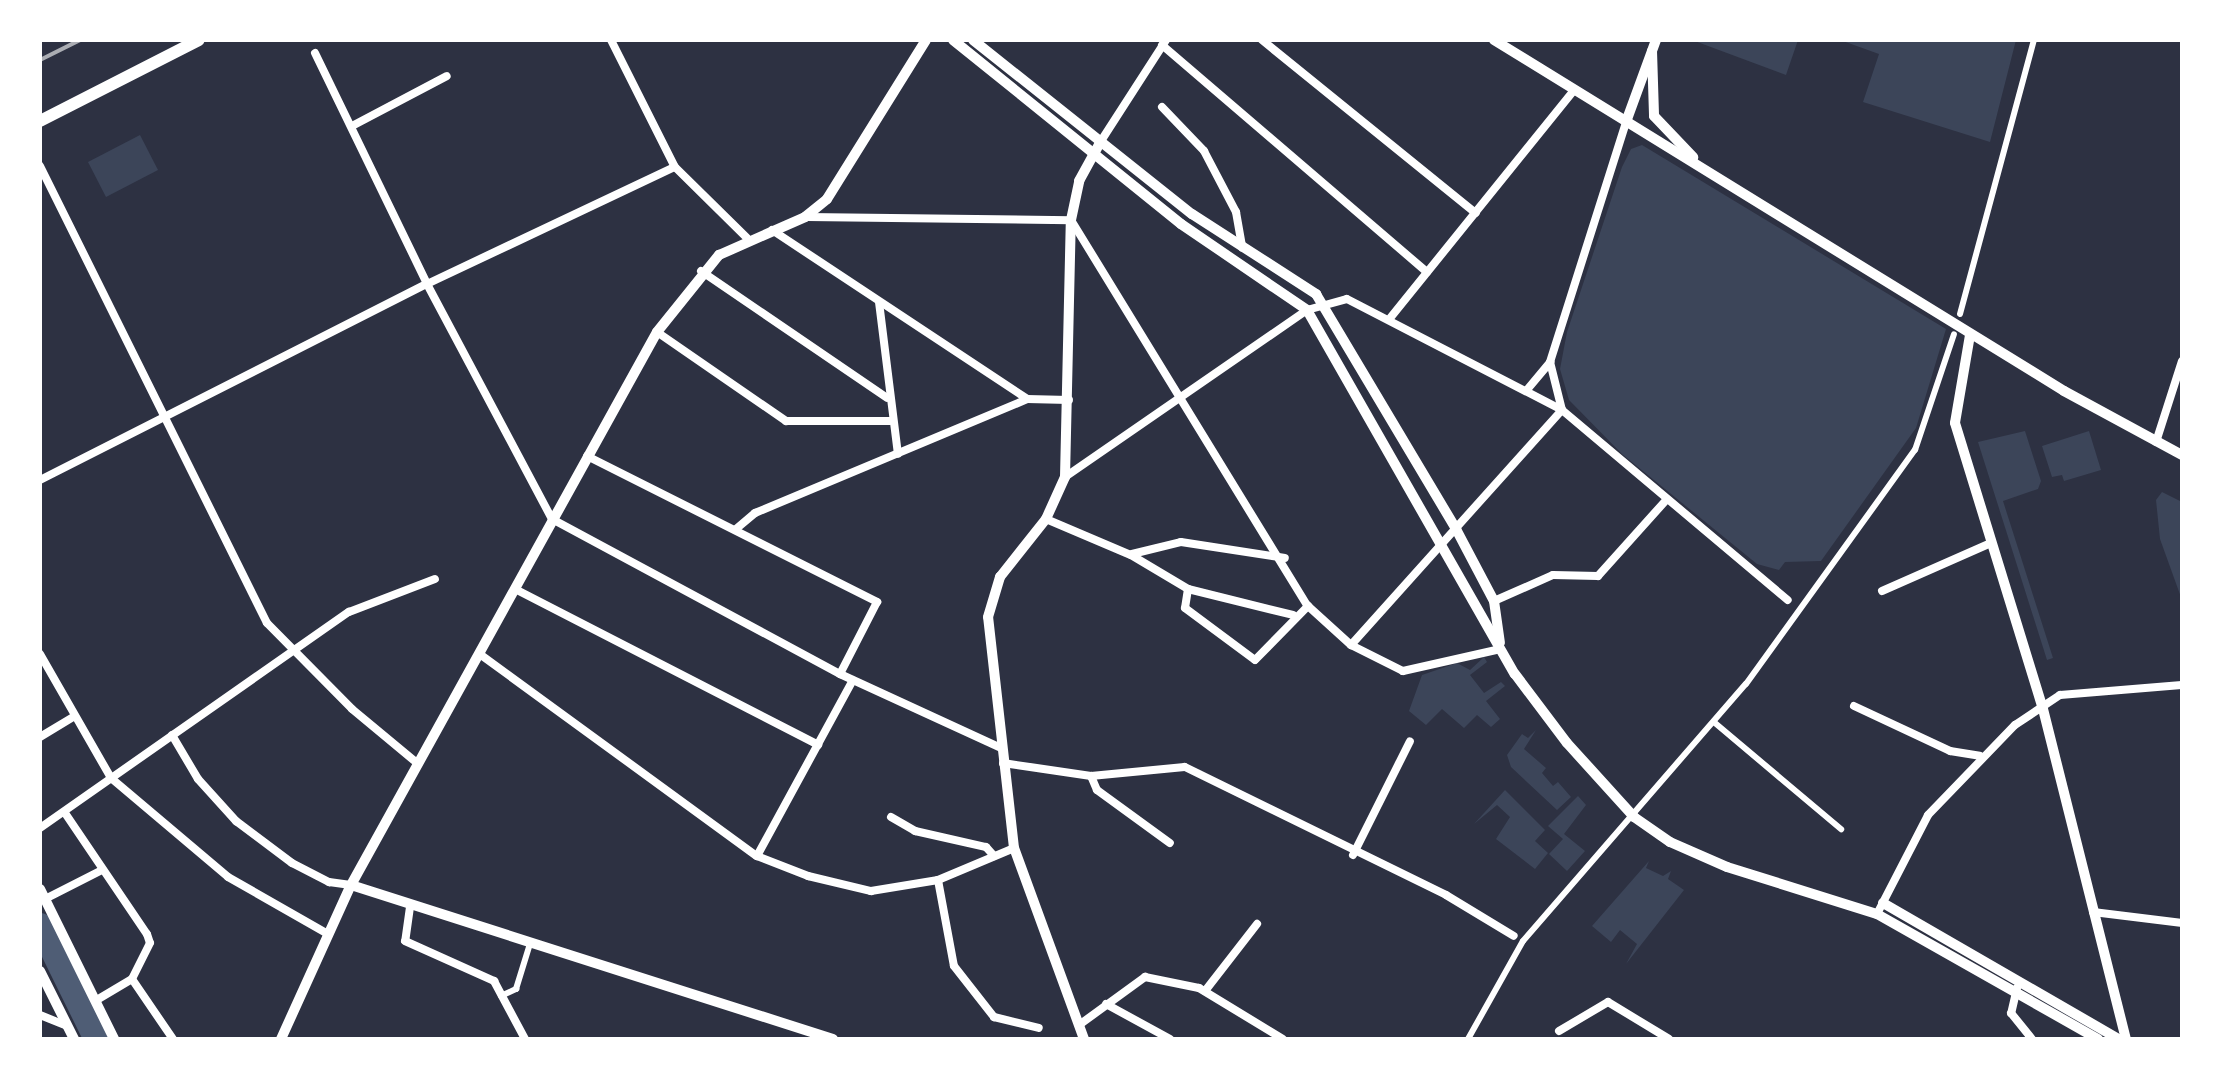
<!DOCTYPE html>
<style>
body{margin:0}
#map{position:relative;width:2222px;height:1079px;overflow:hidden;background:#2d3142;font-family:"Golos Text",sans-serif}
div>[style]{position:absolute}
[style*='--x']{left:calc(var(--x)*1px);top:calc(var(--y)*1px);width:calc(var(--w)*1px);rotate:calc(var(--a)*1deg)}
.green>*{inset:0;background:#3c4559}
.river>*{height:25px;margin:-12.5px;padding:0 12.5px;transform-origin:12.5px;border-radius:12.5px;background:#4f5d75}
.pedestrian>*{height:6px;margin:-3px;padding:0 3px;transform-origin:3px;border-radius:3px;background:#fff}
.minor>*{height:8px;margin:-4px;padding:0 4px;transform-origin:4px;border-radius:4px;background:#fff}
.tertiary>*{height:10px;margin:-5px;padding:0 5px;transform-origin:5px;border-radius:5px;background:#fff}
.primary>*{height:12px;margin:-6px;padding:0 6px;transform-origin:6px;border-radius:6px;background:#fff}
.rail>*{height:4px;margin:-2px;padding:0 2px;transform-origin:2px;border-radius:2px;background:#abadb3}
span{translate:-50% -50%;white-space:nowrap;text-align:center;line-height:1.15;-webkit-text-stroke:8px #fff;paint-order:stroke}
.frame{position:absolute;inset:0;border:42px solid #fff;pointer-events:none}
</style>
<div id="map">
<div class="green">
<div style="clip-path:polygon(1692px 40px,1798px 40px,1786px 75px)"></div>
<div style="clip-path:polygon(1840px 40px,2016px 40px,1990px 142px,1863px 102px,1879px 54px)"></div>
<div style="clip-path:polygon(140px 135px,158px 170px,106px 197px,88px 162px)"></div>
<div style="clip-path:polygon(1642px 145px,1946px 329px,1916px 428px,1821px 561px,1785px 562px,1779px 570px,1757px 564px,1622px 454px,1569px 400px,1560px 369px,1567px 332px,1622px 167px,1631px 149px)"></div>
<div style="clip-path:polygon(2025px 431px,2041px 481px,2038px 489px,2003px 501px,2053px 658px,2047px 660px,1978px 442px)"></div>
<div style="clip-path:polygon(2089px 431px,2101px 470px,2064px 481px,2062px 475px,2052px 477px,2042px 446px)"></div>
<div style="clip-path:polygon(2162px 492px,2182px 502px,2182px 600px,2160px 539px,2156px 500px)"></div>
<div style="clip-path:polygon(1484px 657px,1487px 662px,1470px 675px,1484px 693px,1501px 682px,1505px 686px,1486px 701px,1500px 719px,1491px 727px,1477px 715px,1464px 728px,1442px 709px,1426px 725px,1409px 711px,1422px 675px,1457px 663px,1470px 670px)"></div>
<div style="clip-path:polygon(1536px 730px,1524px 749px,1546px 768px,1542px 773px,1553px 786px,1558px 782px,1571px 797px,1557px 810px,1511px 767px,1507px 755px,1522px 734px,1528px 738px)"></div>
<div style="clip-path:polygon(1505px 790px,1545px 830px,1535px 841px,1548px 853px,1535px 869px,1496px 839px,1510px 817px,1497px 805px,1474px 824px)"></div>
<div style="clip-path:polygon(1578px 796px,1586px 805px,1564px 834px,1585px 851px,1567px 871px,1549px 854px,1563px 839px,1548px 826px)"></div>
<div style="clip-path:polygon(1649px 861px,1646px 868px,1663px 876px,1671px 871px,1668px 879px,1684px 890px,1626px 964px,1637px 944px,1620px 930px,1611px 942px,1592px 926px)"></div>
</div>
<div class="river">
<div style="--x:40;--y:925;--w:127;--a:63.8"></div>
</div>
<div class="pedestrian">
<div style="--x:1960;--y:314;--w:284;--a:-74.9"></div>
<div style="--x:1715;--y:723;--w:165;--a:40.1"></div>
<div style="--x:501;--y:996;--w:17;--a:-25"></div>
<div style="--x:516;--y:989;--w:44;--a:-72.8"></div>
<div style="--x:1468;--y:1039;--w:112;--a:-60.7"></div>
<div style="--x:1523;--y:941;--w:340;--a:-49.1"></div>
<div style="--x:1746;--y:684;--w:289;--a:-54.2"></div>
<div style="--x:1915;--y:450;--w:122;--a:-71.4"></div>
</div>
<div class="minor">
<div style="--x:611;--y:40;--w:142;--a:63.3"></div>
<div style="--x:675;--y:167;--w:101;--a:44.6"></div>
<div style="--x:1262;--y:40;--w:275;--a:39"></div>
<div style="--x:1162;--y:45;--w:349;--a:40.6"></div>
<div style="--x:315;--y:53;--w:257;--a:64.1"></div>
<div style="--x:427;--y:284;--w:266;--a:62"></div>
<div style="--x:552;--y:519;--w:327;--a:28.3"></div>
<div style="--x:840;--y:674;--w:177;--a:24.7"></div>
<div style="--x:1162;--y:107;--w:61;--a:46.3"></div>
<div style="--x:1204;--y:151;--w:69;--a:62.3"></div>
<div style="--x:1236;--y:212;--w:36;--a:80"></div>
<div style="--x:352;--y:126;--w:107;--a:-27.8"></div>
<div style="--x:1101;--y:141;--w:120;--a:-57.2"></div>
<div style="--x:40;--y:166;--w:510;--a:63.59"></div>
<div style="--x:267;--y:623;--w:121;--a:45.3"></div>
<div style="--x:352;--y:709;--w:85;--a:39.7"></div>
<div style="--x:807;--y:217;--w:264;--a:0.7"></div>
<div style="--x:1071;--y:220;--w:453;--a:58.5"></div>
<div style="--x:1308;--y:606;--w:58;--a:42.2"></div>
<div style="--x:1351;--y:645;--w:316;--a:-48.1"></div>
<div style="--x:1562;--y:410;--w:49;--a:-104"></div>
<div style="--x:772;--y:230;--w:306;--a:33.5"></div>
<div style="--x:1027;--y:399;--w:42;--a:1.4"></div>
<div style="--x:701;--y:271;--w:225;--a:34.3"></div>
<div style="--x:879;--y:302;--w:153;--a:82.9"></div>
<div style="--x:1391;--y:317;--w:292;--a:-51.1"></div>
<div style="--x:657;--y:332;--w:157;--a:34.6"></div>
<div style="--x:786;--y:421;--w:104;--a:0"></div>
<div style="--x:1526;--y:391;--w:38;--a:-50"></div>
<div style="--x:1550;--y:362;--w:252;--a:-72.4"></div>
<div style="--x:2156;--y:442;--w:85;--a:-72.2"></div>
<div style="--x:587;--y:456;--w:325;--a:26.7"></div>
<div style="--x:877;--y:602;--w:81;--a:117.2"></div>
<div style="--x:1065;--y:477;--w:294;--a:-34.6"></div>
<div style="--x:1307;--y:310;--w:41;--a:-15.4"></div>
<div style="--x:1347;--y:299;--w:242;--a:27.3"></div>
<div style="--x:1562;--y:410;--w:295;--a:40.1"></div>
<div style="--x:40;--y:480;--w:434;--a:-26.9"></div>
<div style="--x:427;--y:284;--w:274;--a:-25.3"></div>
<div style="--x:1046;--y:519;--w:92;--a:23"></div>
<div style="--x:1131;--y:555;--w:66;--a:30.8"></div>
<div style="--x:1188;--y:589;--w:108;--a:13.9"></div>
<div style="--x:736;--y:529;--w:25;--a:-40"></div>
<div style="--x:755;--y:513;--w:295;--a:-22.7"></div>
<div style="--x:1132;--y:554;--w:50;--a:-13.8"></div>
<div style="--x:1181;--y:542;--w:105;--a:8.7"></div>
<div style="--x:515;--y:589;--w:341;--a:27.2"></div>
<div style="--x:1188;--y:589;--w:19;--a:99"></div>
<div style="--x:1185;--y:608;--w:87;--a:36.6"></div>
<div style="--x:1255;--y:660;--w:76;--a:-45.5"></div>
<div style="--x:1882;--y:591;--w:119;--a:-23.8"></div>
<div style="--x:1494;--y:601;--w:64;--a:-23.8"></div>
<div style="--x:1553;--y:575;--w:45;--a:1.3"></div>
<div style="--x:1598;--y:576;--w:103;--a:-48.1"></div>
<div style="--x:1351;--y:645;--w:58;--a:26.6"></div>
<div style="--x:1403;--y:671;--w:100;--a:-12.7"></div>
<div style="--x:40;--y:654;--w:143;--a:60.2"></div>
<div style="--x:111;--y:778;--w:153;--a:40.2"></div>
<div style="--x:228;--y:877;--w:113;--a:29.7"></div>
<div style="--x:481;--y:655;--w:341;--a:36.1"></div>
<div style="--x:757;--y:856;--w:55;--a:21.4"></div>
<div style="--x:808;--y:876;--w:65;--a:13.4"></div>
<div style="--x:871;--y:891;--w:68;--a:-9.3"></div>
<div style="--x:938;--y:880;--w:82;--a:-22.8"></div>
<div style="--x:1854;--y:706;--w:106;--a:25.1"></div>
<div style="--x:1950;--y:751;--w:30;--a:9"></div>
<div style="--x:172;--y:735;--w:51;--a:59.4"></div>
<div style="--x:198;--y:779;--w:57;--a:47.9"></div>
<div style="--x:236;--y:821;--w:70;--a:36.9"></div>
<div style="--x:292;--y:863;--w:42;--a:27.2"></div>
<div style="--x:329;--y:882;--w:22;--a:8"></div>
<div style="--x:40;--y:737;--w:37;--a:-31"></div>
<div style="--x:1003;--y:763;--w:89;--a:8.4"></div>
<div style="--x:1091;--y:776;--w:94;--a:-5.5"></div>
<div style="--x:1185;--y:767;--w:291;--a:26.1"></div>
<div style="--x:1446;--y:895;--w:79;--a:31.1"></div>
<div style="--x:1091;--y:776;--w:15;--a:67"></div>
<div style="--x:1097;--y:790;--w:90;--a:36"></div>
<div style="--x:65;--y:813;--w:146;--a:55.9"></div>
<div style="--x:147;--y:934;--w:9;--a:72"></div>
<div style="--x:150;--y:943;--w:40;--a:116.6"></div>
<div style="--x:132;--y:979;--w:73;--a:55.7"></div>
<div style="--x:891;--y:817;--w:28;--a:30"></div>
<div style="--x:915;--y:831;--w:73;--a:12.7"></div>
<div style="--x:986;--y:847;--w:12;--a:48"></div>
<div style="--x:40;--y:828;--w:377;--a:-35"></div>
<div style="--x:349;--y:612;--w:92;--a:-21"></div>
<div style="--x:1353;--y:855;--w:127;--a:-63.4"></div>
<div style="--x:757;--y:856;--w:200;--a:-61.4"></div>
<div style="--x:938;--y:880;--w:87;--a:79.5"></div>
<div style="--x:954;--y:966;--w:65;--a:51.9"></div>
<div style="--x:994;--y:1017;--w:46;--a:13.7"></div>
<div style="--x:45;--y:899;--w:64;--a:-27"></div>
<div style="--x:410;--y:907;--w:34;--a:98"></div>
<div style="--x:405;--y:941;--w:98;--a:24.2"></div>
<div style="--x:494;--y:981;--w:66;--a:61.9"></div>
<div style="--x:2093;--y:912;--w:90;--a:7"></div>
<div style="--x:1877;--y:914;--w:111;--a:-62.7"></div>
<div style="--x:1928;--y:815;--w:125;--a:-46"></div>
<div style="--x:2015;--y:725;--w:54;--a:-33.7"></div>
<div style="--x:2060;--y:695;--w:122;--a:-4.7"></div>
<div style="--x:2017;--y:988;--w:26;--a:103"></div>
<div style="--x:2011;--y:1013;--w:33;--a:51"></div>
<div style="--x:1205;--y:991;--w:85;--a:-52.2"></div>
<div style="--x:95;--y:1001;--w:43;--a:-30.7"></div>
<div style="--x:1106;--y:1004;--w:73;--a:28.7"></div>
<div style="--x:40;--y:1015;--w:29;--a:22"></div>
<div style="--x:1079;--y:1025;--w:82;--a:-36"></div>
<div style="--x:1145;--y:977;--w:55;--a:11.5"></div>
<div style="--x:1199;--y:988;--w:98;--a:31.3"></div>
<div style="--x:1559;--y:1031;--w:57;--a:-30.6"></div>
<div style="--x:1608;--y:1002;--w:71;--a:31.2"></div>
</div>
<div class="tertiary">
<div style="--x:953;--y:40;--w:293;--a:38.9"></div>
<div style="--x:1181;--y:224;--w:153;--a:34.3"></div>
<div style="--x:1307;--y:310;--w:419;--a:60.3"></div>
<div style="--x:1515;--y:674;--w:86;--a:53"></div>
<div style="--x:1567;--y:743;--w:100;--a:47.8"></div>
<div style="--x:1634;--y:817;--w:44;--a:34.8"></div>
<div style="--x:1670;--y:842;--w:62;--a:23.7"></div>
<div style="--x:1727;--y:867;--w:157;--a:17.4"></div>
<div style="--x:1877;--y:914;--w:254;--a:29.5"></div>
<div style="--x:973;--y:40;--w:280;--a:38.5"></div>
<div style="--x:1192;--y:214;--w:148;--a:32.8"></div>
<div style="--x:1316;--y:294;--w:274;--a:59.2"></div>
<div style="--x:1456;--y:529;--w:81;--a:62.2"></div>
<div style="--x:1494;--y:601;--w:42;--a:81.9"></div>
<div style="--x:1494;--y:40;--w:669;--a:31.62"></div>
<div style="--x:2064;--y:391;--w:134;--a:28.5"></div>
<div style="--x:1652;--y:51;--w:65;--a:88.2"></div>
<div style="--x:1654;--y:116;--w:57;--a:46.4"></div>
<div style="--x:1626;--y:122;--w:87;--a:-69.9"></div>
<div style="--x:1970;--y:335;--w:89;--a:99.7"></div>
<div style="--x:1955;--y:423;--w:295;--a:72.9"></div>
<div style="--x:2042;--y:705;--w:344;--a:75.9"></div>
<div style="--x:351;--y:885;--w:506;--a:17.72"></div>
<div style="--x:40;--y:889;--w:167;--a:63.7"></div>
<div style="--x:1883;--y:903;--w:272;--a:30"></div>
<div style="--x:40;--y:971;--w:76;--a:63.4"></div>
<div style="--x:281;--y:1039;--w:169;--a:-65.6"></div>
<div style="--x:351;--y:885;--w:632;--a:-61.04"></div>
<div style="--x:657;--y:332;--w:99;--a:-51.2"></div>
<div style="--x:719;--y:255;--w:94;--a:-23.8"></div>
<div style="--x:805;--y:217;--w:28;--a:-39"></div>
<div style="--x:827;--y:199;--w:187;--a:-58.1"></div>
<div style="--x:1084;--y:1039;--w:203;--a:-110.1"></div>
<div style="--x:1014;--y:848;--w:232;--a:-96.4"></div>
<div style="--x:988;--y:617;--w:42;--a:-73.3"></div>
<div style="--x:1000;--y:577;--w:74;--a:-51.6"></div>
<div style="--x:1046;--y:519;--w:46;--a:-65.7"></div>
<div style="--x:1065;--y:477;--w:257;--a:-88.7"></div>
<div style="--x:1071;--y:220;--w:40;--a:-78"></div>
<div style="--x:1079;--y:181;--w:46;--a:-61.2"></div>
</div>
<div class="primary">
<div style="--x:40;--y:121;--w:178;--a:-27"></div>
</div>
<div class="rail">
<div style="--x:40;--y:60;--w:45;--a:-26.6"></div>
</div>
<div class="frame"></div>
</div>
